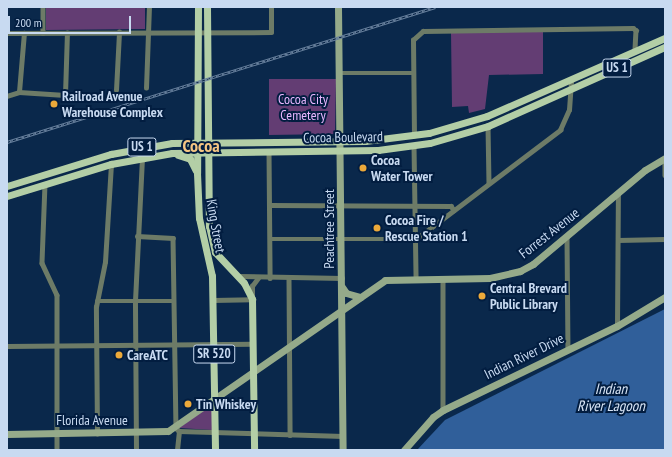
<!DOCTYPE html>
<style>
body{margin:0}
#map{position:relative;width:672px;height:457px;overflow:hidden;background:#0a284b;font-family:"PT Sans Narrow",sans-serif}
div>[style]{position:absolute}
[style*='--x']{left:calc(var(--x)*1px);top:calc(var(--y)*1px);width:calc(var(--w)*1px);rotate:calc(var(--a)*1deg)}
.green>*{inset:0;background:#633d73}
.water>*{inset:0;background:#305f9a}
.street>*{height:4.5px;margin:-2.25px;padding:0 2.25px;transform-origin:2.25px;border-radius:2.25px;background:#6d7b67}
.secondary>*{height:7px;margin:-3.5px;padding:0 3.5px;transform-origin:3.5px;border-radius:3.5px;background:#95aa8a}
.primary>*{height:7px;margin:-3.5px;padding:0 3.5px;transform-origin:3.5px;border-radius:3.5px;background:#b3cea6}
.rail>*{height:2.5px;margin-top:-1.25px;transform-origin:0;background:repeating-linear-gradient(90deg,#021d40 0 3px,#68809d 0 6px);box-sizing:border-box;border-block:1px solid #68809d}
.dots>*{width:11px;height:11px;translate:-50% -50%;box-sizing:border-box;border:2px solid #021d40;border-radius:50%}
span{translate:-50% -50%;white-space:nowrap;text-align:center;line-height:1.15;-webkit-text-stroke:4px #021d40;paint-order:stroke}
.shield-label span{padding:1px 3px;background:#021d40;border:1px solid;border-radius:3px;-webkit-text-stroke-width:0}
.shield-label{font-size:13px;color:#c8daf1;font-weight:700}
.poi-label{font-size:14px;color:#c8daf1;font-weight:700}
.left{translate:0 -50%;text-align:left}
.park-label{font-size:14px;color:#e8b6fe}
.street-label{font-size:14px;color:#c8daf1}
.water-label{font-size:15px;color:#d8e5f6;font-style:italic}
.district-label{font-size:18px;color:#f5c683;font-weight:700}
.frame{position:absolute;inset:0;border:8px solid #c8daf1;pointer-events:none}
.scale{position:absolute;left:8px;top:16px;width:123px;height:18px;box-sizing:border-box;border:2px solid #c8daf1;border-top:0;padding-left:5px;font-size:12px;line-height:14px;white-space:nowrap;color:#c8daf1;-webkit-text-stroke:3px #021d40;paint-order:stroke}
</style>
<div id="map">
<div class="green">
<div style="clip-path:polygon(46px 7px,145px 7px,145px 29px,46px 30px)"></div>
<div style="clip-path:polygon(543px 31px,543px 74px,489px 75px,485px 109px,469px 113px,468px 106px,452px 107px,451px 33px)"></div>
<div style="clip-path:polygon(269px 79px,336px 79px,335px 134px,269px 135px)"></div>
<div style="clip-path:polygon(212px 404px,212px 430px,179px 428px)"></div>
</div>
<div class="water">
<div style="clip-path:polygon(665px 309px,665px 450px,417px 450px,445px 420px)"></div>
</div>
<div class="street">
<div style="--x:43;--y:7;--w:26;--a:90"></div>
<div style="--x:7;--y:33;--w:264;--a:-0.2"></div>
<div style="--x:271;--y:32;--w:25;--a:-90"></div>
<div style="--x:340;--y:73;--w:73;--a:0"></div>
<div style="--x:146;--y:88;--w:81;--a:-87.9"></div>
<div style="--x:116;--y:90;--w:58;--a:-87"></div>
<div style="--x:19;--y:92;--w:59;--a:-85.2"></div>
<div style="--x:7;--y:96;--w:13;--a:-18"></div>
<div style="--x:19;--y:92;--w:46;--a:3.7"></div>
<div style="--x:65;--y:95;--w:62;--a:-88.2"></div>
<div style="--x:488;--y:126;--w:57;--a:89"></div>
<div style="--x:414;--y:136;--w:96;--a:-90.6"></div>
<div style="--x:413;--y:40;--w:13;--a:-42"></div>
<div style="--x:423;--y:31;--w:210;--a:-0.8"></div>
<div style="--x:633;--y:28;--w:4;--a:34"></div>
<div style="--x:636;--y:30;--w:21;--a:93"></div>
<div style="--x:414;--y:146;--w:132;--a:89.1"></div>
<div style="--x:269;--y:151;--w:127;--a:89.5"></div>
<div style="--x:665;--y:158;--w:17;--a:90"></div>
<div style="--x:45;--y:184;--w:79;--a:92.2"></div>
<div style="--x:42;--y:263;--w:35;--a:65"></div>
<div style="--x:57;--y:295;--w:155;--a:90"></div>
<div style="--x:270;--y:205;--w:181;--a:0.3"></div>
<div style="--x:451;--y:206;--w:5;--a:53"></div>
<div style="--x:137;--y:236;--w:36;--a:3"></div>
<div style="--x:173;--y:238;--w:190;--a:89.1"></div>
<div style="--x:176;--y:428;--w:4;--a:45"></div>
<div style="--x:567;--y:237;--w:112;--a:89.5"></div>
<div style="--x:270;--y:239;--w:146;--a:0"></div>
<div style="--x:416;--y:239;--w:181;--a:-37.1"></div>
<div style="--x:560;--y:130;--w:22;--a:-66"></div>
<div style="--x:569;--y:110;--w:30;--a:-86"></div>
<div style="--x:618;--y:240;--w:47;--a:-1.2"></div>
<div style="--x:238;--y:276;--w:104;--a:1.1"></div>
<div style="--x:443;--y:278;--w:132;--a:90"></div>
<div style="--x:289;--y:279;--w:156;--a:89.6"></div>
<div style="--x:213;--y:300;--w:39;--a:-1"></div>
<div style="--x:252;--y:299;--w:13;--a:-90"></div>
<div style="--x:252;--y:286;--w:10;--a:-53"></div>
<div style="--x:97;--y:301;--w:77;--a:0"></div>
<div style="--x:617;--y:326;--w:133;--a:-89.6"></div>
<div style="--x:7;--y:346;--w:246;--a:-0.5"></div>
<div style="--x:179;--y:431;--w:164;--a:1.7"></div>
<div style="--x:97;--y:434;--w:127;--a:-90.5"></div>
<div style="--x:96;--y:307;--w:46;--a:-78.7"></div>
<div style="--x:105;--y:262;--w:98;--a:-86.5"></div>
<div style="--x:136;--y:450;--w:149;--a:-90.4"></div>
<div style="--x:135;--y:301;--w:144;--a:-87.2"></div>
<div style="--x:177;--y:450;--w:19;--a:-84"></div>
</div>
<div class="secondary">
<div style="--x:338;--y:7;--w:443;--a:89.4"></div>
<div style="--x:342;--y:287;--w:7;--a:56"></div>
<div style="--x:346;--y:293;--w:15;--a:16"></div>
<div style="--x:7;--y:434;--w:161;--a:-1.1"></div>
<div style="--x:168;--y:431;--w:264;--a:-34.8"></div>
<div style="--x:385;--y:280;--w:105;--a:-1.1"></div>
<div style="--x:490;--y:278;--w:31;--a:-13"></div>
<div style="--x:520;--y:271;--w:15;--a:-28"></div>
<div style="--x:533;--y:264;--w:146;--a:-40"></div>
<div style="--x:645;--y:170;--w:23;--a:-31"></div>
<div style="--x:404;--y:450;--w:44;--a:-48.7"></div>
<div style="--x:433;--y:417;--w:12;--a:-35"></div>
<div style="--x:443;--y:410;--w:193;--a:-25.8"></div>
<div style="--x:617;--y:326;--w:56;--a:-31.1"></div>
</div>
<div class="primary">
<div style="--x:198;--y:7;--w:166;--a:90.3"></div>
<div style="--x:197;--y:173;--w:45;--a:87.5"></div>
<div style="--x:199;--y:218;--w:59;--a:77.4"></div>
<div style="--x:212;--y:276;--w:174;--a:89"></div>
<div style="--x:207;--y:7;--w:219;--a:89.5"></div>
<div style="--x:209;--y:226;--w:27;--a:77"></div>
<div style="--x:215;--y:252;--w:42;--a:46.9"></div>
<div style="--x:244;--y:283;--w:18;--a:63"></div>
<div style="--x:252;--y:299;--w:151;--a:89.2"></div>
<div style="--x:178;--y:155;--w:13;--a:18"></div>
<div style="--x:190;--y:159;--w:13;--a:63"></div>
<div style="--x:7;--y:186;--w:109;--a:-17.1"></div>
<div style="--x:111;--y:154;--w:62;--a:-10.2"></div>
<div style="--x:172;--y:143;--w:193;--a:-0.6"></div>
<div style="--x:365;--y:141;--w:64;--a:-7.1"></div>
<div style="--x:429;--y:133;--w:60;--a:-16.3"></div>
<div style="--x:487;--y:116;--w:194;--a:-23.7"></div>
<div style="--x:7;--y:196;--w:109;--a:-17.1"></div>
<div style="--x:111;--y:164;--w:62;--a:-10.2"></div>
<div style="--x:172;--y:153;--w:206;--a:-0.8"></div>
<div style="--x:378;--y:150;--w:52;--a:-7.7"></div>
<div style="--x:430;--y:143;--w:60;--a:-16.3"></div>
<div style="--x:488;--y:126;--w:194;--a:-24.1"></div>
</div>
<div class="rail">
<div style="--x:7;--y:142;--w:449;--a:-17.5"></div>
</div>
<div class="dots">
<div style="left:54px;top:104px;background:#eca93a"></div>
<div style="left:363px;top:168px;background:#eca93a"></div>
<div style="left:377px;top:228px;background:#eca93a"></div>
<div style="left:482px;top:296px;background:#eca93a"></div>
<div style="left:119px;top:355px;background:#eca93a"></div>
<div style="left:188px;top:404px;background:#eca93a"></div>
</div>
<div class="shield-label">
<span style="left:617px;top:68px">US 1</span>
<span style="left:142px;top:147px">US 1</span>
<span style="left:214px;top:354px">SR 520</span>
</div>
<div class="poi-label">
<span class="left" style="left:62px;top:104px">Railroad Avenue<br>Warehouse Complex</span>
<span class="left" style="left:371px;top:168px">Cocoa<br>Water Tower</span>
<span class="left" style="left:385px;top:228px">Cocoa Fire /<br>Rescue Station 1</span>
<span class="left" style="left:490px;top:296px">Central Brevard<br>Public Library</span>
<span class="left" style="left:127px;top:355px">CareATC</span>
<span class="left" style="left:196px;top:404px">Tin Whiskey</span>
</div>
<div class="park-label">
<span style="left:303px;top:107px">Cocoa City<br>Cemetery</span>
</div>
<div class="street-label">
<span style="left:343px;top:137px;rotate:-1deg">Cocoa Boulevard</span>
<span style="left:216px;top:226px;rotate:80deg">King Street</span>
<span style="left:329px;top:229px;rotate:-90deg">Peachtree Street</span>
<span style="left:549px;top:233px;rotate:-38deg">Forrest Avenue</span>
<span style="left:524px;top:356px;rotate:-26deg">Indian River Drive</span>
<span style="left:92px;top:420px">Florida Avenue</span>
</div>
<div class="water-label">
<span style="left:611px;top:397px">Indian<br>River Lagoon</span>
</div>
<div class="district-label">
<span style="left:201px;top:146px">Cocoa</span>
</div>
<div class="frame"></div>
<div class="scale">200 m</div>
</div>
